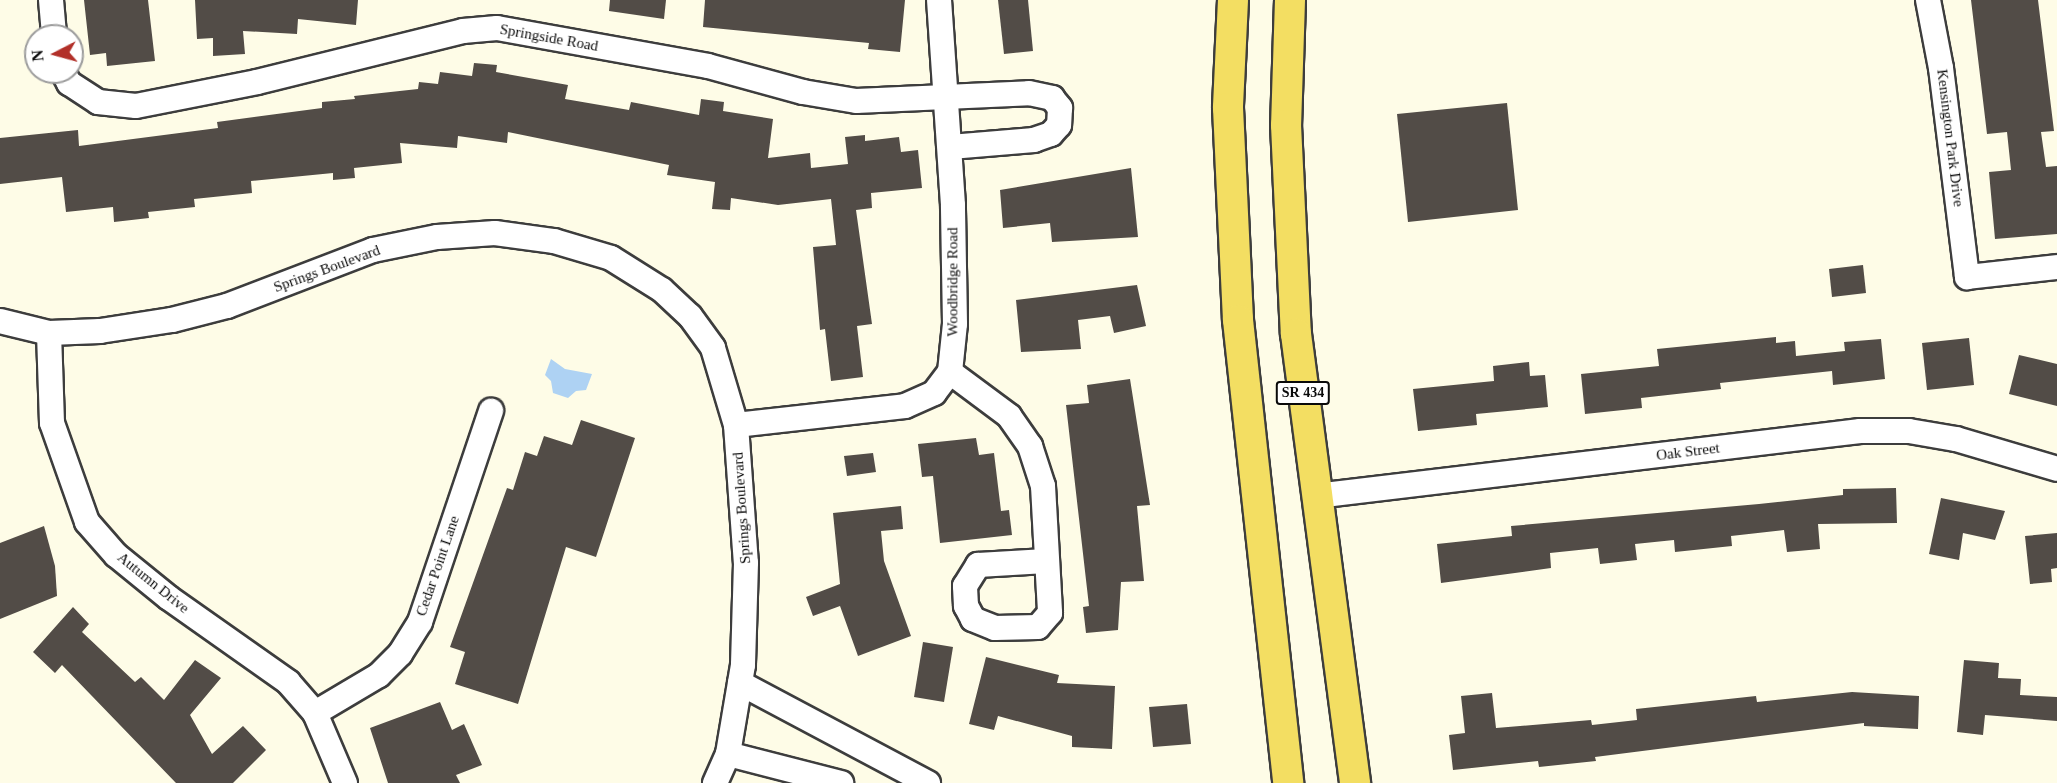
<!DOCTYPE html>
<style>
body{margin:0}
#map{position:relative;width:2057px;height:783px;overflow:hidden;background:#fefce7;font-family:"Times New Roman",serif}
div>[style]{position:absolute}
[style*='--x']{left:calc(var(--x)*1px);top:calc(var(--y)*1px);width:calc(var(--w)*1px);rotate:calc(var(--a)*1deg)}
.water>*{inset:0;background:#aed2f3}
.building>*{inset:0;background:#524c47}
.roads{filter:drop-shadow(2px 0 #3d3d3d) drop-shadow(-2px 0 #3d3d3d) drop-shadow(0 2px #3d3d3d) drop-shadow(0 -2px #3d3d3d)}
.minor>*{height:24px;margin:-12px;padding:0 12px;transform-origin:12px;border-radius:12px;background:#fff}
.major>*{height:30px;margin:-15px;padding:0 15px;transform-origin:15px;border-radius:15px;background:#f3de62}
span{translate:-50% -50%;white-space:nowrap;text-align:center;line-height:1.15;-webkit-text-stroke:6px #fff;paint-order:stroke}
.shield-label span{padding:2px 4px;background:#fff;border:2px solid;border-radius:4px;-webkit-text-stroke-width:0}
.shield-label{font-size:14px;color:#0a0a0a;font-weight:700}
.street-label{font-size:15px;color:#0a0a0a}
.north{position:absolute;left:24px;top:24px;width:60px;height:60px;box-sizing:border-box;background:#fff;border:2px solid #9d9d9d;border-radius:50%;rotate:264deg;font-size:16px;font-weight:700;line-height:24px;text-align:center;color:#0a0a0a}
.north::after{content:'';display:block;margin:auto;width:21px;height:27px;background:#b23029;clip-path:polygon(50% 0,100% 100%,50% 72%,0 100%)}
</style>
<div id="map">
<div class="water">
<div style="clip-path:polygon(551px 359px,565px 369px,592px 374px,586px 390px,576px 391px,568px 398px,553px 393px,551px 381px,545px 375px)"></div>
</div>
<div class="building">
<div style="clip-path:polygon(84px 0,148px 0,155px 61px,107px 66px,106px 53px,90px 55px)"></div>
<div style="clip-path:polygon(195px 0,358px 0,356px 25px,298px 19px,297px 34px,243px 31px,245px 54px,213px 56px,213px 38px,197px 39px)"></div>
<div style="clip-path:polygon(610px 0,666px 0,664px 19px,609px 11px)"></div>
<div style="clip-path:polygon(705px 0,905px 0,900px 52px,868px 49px,869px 43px,703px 27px)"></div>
<div style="clip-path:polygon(998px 0,1028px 0,1033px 51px,1004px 54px)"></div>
<div style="clip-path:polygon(1971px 0,2038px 0,2054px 131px,2041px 132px,2046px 167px,2057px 166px,2057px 234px,1995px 239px,1989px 172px,2011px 170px,2007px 132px,1987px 134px)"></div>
<div style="clip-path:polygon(474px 63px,497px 65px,496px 72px,568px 85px,565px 99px,629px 110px,631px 102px,699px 115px,701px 99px,724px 102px,723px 111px,773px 119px,768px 158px,810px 153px,811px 168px,848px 164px,845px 137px,865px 135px,865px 141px,899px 137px,901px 152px,918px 150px,922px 188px,871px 193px,872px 208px,856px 210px,872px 324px,857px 326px,863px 377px,831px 381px,825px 329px,820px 330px,813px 247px,836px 245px,831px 199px,778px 205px,731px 198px,730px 210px,712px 209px,715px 182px,667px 175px,669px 165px,508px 132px,507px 143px,458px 136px,457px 148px,400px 143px,402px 163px,354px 168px,355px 178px,333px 180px,333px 173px,251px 181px,252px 193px,194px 199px,195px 207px,148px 212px,149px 218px,114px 222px,113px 207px,66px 212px,62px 177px,0 184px,0 138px,78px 130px,79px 146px,218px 128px,217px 122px,322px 108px,322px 102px,355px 99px,354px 96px,418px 89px,419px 82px,438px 84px,440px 72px,472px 76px)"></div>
<div style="clip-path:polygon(1507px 103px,1518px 210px,1408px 222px,1397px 114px)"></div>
<div style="clip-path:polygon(1131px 168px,1138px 237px,1052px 242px,1050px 223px,1003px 228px,1000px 190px)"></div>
<div style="clip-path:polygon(1863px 265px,1866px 293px,1832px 297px,1829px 269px)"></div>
<div style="clip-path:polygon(1137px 285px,1146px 326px,1114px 333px,1110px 316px,1078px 320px,1081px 349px,1021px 352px,1016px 300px)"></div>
<div style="clip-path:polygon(1776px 337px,1776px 343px,1795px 341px,1796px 356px,1845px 351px,1844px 342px,1881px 339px,1885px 379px,1833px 385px,1832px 371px,1720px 383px,1721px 389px,1641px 398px,1642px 408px,1585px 414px,1581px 374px,1659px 366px,1657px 349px)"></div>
<div style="clip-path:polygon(1969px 338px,1974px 385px,1927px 390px,1922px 343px)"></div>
<div style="clip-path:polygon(2019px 355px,2057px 364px,2057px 406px,2009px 394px)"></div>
<div style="clip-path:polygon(1529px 362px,1530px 376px,1545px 375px,1548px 407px,1476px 414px,1477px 425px,1418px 431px,1413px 389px,1494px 381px,1493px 366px)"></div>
<div style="clip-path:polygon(1130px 379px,1150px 505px,1137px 506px,1144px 581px,1121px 582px,1118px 630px,1086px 633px,1083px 607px,1089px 606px,1066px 405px,1089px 403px,1087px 385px)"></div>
<div style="clip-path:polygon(581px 420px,635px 438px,596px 557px,566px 547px,518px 704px,455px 684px,465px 652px,450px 647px,507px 488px,513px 490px,525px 452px,537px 456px,544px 436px,572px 445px)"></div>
<div style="clip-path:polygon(976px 438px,979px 455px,994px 453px,1001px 511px,1009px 510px,1012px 535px,940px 543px,933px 476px,922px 477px,918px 444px)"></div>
<div style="clip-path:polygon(873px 453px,876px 472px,847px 476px,844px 456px)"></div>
<div style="clip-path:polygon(1896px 488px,1897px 523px,1818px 524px,1820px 549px,1787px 552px,1784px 530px,1731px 536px,1732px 546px,1675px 552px,1674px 540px,1635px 544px,1637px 560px,1600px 564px,1598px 548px,1550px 553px,1551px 568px,1441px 583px,1437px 544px,1512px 536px,1511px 526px,1759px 504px,1843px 495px,1843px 489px)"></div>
<div style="clip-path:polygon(1941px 498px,2005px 511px,1995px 540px,1963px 533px,1959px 560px,1929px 554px)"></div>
<div style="clip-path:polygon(901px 506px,903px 529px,881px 531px,884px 561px,911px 636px,858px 656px,840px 606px,813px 616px,806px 597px,840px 584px,833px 513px)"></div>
<div style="clip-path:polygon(44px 526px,55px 566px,57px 596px,0 619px,0 543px)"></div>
<div style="clip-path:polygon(2057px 533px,2057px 568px,2051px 569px,2052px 582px,2030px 584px,2025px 536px)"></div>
<div style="clip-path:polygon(73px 607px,89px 624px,82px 632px,135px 682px,141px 677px,164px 700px,195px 660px,221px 678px,190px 715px,212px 754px,243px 726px,266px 750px,233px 783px,176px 783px,62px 665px,55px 673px,33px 652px)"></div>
<div style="clip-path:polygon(923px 642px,953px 647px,944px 702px,914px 697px)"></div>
<div style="clip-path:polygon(986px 657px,1059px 675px,1057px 683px,1115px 686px,1112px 749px,1072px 747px,1072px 736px,998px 716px,994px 730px,969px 724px)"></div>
<div style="clip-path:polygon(1964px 660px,1999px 663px,1998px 678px,2021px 679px,2020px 695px,2057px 697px,2057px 721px,1985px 715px,1983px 735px,1957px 732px)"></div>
<div style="clip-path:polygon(1852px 692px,1919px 696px,1918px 729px,1864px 726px,1864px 723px,1595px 757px,1596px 761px,1539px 767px,1538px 761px,1453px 770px,1449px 735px,1465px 733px,1461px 696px,1492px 693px,1496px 728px,1591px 720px,1592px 725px,1637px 720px,1636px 709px,1756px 696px,1757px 702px)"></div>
<div style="clip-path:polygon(440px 702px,452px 730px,464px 724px,482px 765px,456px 775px,460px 783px,388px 783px,370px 728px)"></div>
<div style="clip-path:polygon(1187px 704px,1191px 744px,1153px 747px,1149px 707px)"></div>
</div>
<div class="roads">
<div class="minor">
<div style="--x:51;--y:0;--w:36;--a:85"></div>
<div style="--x:1928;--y:0;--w:69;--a:79.2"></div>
<div style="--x:1941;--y:68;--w:211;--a:82.9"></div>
<div style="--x:1967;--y:277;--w:91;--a:-6.3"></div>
<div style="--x:63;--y:72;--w:13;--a:61"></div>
<div style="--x:69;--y:83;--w:35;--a:33"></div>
<div style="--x:98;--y:102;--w:38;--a:6"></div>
<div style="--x:136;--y:106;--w:123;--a:-11.2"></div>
<div style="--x:257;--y:82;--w:212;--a:-13.9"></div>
<div style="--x:463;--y:31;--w:34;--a:-5"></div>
<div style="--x:497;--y:28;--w:214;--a:10.2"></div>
<div style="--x:708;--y:66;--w:98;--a:15.3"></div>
<div style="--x:803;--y:92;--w:54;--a:9.6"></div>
<div style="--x:856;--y:101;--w:173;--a:-2.6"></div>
<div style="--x:1029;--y:93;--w:24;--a:12"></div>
<div style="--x:1052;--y:98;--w:13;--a:51"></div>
<div style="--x:1060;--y:108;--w:17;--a:93"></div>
<div style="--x:1059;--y:125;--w:12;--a:132"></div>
<div style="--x:1051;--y:134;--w:18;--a:161"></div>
<div style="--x:1034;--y:140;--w:84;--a:175.2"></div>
<div style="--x:0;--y:321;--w:50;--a:13.8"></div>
<div style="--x:49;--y:333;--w:51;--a:-2.2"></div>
<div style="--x:100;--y:331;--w:73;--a:-8.7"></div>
<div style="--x:172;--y:320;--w:57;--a:-14.3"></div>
<div style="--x:227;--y:306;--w:156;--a:-21"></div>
<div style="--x:373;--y:250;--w:65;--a:-11.5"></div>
<div style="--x:437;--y:237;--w:58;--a:-3.9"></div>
<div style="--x:495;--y:233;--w:60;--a:7.7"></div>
<div style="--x:554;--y:241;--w:59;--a:16.6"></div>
<div style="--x:611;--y:258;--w:60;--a:32.1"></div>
<div style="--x:662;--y:290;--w:38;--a:43"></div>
<div style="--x:690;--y:316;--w:39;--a:54"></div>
<div style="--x:713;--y:348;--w:80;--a:73.4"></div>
<div style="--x:736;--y:425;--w:138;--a:85.9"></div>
<div style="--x:746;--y:563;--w:102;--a:91.7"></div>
<div style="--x:743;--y:665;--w:90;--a:99.6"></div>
<div style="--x:728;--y:754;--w:32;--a:114"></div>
<div style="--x:49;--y:333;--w:90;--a:88.1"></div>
<div style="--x:52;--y:423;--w:105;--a:70.5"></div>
<div style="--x:87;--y:522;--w:44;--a:48.7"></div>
<div style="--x:116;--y:555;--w:68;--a:39.1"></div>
<div style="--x:169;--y:598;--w:146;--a:35.2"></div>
<div style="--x:288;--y:682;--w:41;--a:48.9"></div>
<div style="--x:315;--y:713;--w:76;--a:66.8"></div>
<div style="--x:950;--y:372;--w:74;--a:36.7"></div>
<div style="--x:1009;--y:416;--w:37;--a:55"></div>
<div style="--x:1030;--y:446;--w:42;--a:72"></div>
<div style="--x:1043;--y:486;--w:127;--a:86.8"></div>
<div style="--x:1050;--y:613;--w:18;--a:131"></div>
<div style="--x:1038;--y:627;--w:43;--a:178.7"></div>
<div style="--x:995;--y:628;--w:24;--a:-158"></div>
<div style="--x:973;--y:619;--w:15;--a:-118"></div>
<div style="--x:966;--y:606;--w:20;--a:-93"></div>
<div style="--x:965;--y:586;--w:25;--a:-58"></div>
<div style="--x:978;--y:565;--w:68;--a:-3.4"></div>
<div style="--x:736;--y:425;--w:170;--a:-6.4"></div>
<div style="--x:905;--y:406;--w:32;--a:-24"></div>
<div style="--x:934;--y:393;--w:26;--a:-53"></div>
<div style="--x:950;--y:372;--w:48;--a:-84.1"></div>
<div style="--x:955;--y:324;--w:119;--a:-91"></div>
<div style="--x:953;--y:205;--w:205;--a:-93.9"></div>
<div style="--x:1316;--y:496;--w:548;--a:-6.81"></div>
<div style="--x:1860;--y:431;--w:49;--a:0"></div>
<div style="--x:1909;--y:431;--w:48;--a:9.7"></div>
<div style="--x:1956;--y:439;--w:105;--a:16.5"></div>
<div style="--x:740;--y:683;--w:213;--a:28"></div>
<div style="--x:315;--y:713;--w:74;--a:-30.7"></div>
<div style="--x:379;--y:675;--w:30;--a:-45"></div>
<div style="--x:400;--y:654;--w:38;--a:-58"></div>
<div style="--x:420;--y:622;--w:223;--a:-71.4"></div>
<div style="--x:728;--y:754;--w:117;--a:14.4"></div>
</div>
<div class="major">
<div style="--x:1233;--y:0;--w:108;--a:92.7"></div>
<div style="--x:1228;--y:108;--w:212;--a:87.3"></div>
<div style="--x:1238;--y:320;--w:466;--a:83.8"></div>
<div style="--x:1290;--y:0;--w:125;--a:91.8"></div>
<div style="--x:1286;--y:125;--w:209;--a:87.3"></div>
<div style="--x:1296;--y:334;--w:453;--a:82.5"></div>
</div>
</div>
<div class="shield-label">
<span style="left:1303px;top:393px">SR 434</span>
</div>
<div class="street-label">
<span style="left:549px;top:38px;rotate:10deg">Springside Road</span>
<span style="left:1950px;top:138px;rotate:83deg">Kensington Park Drive</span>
<span style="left:327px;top:269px;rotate:-20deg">Springs Boulevard</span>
<span style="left:953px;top:282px;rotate:-90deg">Woodbridge Road</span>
<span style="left:1688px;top:452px;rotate:-7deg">Oak Street</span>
<span style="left:742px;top:508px;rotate:-94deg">Springs Boulevard</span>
<span style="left:438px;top:566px;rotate:-71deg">Cedar Point Lane</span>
<span style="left:153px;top:583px;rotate:39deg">Autumn Drive</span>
</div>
<div class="north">N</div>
</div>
